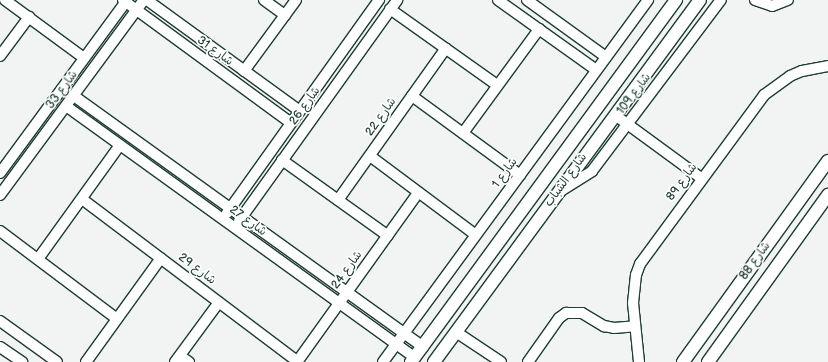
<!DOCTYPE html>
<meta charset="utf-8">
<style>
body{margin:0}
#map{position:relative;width:828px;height:362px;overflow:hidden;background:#f2f3f3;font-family:"Balsamiq Sans","Playpen Sans Arabic",sans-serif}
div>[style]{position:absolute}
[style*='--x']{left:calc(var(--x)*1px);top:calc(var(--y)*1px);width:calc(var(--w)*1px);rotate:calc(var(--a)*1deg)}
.roads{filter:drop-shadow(1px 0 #1f3d34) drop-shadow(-1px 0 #1f3d34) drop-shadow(0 1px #1f3d34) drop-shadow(0 -1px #1f3d34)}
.minor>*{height:10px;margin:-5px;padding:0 5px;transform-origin:5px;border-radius:5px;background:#fff}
.tertiary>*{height:12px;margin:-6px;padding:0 6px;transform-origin:6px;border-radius:6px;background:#fff}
span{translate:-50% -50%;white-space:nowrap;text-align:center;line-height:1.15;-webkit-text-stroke:3.5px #fff;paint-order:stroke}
.street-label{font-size:12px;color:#1f3d34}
</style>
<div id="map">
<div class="roads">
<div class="minor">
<div style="--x:5;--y:0;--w:98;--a:36.3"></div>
<div style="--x:123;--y:0;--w:208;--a:36.2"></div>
<div style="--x:147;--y:0;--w:189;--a:36"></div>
<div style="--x:264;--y:0;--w:26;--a:36"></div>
<div style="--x:498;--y:0;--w:120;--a:35.5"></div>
<div style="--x:527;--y:0;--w:97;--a:35.8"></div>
<div style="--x:755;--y:0;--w:18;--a:19"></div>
<div style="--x:772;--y:6;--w:17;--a:-21"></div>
<div style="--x:390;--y:9;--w:131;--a:35.4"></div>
<div style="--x:0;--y:56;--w:49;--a:-53.4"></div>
<div style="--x:244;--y:71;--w:88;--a:-53.8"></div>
<div style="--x:74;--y:96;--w:430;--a:35.7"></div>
<div style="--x:412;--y:96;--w:134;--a:36.2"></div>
<div style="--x:66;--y:106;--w:430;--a:35.8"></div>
<div style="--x:615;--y:115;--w:107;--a:36.2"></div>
<div style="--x:463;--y:133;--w:129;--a:-53.8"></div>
<div style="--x:370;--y:156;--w:132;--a:36.7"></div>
<div style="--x:282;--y:160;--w:130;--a:35.6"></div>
<div style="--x:0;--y:173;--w:215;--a:-53.7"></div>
<div style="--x:559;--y:192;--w:39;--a:-32"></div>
<div style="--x:592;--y:171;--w:214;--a:-53"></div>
<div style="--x:0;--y:195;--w:242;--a:-53.6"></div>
<div style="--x:82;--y:199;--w:269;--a:37"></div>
<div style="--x:338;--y:200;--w:186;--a:-54.6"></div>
<div style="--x:227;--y:213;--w:262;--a:-54.5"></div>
<div style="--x:239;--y:221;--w:272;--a:-54.4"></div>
<div style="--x:0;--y:231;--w:146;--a:36.9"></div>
<div style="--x:38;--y:259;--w:140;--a:-54.3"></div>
<div style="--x:0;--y:321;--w:70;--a:35.7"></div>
<div style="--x:456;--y:332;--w:54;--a:33.7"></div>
<div style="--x:0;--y:347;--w:27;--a:34"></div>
<div style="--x:180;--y:356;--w:11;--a:34"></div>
<div style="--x:86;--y:362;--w:128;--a:-54.2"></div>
<div style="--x:175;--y:362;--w:74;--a:-53.7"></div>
<div style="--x:297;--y:362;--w:208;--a:-54.4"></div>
<div style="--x:383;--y:362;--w:449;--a:-53.8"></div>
<div style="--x:528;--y:362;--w:54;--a:-54.8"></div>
<div style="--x:559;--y:318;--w:9;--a:-36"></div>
<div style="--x:566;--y:313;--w:16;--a:0"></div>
<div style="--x:582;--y:313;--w:26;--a:31"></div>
<div style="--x:604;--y:326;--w:10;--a:11"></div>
<div style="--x:614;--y:328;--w:21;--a:-5"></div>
<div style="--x:639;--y:362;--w:59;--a:-95.8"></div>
<div style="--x:633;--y:303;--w:28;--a:-84"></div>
<div style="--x:636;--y:275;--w:12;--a:-70"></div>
<div style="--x:640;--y:264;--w:210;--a:-53.7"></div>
<div style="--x:764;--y:95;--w:32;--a:-36"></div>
<div style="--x:790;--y:76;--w:13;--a:-23"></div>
<div style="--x:802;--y:71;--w:26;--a:-11"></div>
</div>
<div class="tertiary">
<div style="--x:411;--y:362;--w:449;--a:-53.8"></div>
<div style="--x:434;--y:362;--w:449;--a:-53.7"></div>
<div style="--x:683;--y:362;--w:248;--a:-54.2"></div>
<div style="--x:708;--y:362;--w:206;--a:-54.3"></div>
</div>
</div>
<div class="street-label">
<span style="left:215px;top:51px;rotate:36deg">شارع 31</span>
<span style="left:62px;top:90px;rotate:-54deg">شارع 33</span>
<span style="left:634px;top:94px;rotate:-53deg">شارع 109</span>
<span style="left:305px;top:106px;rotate:-54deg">شارع 26</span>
<span style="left:381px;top:117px;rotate:-55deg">شارع 22</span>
<span style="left:505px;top:173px;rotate:-54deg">شارع 1</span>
<span style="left:566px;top:180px;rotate:-54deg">شارع الشباب</span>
<span style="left:682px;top:182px;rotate:-54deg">شارع 89</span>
<span style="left:248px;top:221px;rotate:36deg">شارع 27</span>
<span style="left:755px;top:261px;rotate:-54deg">شارع 88</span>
<span style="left:197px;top:269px;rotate:37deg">شارع 29</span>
<span style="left:347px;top:270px;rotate:-54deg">شارع 24</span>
</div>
</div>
